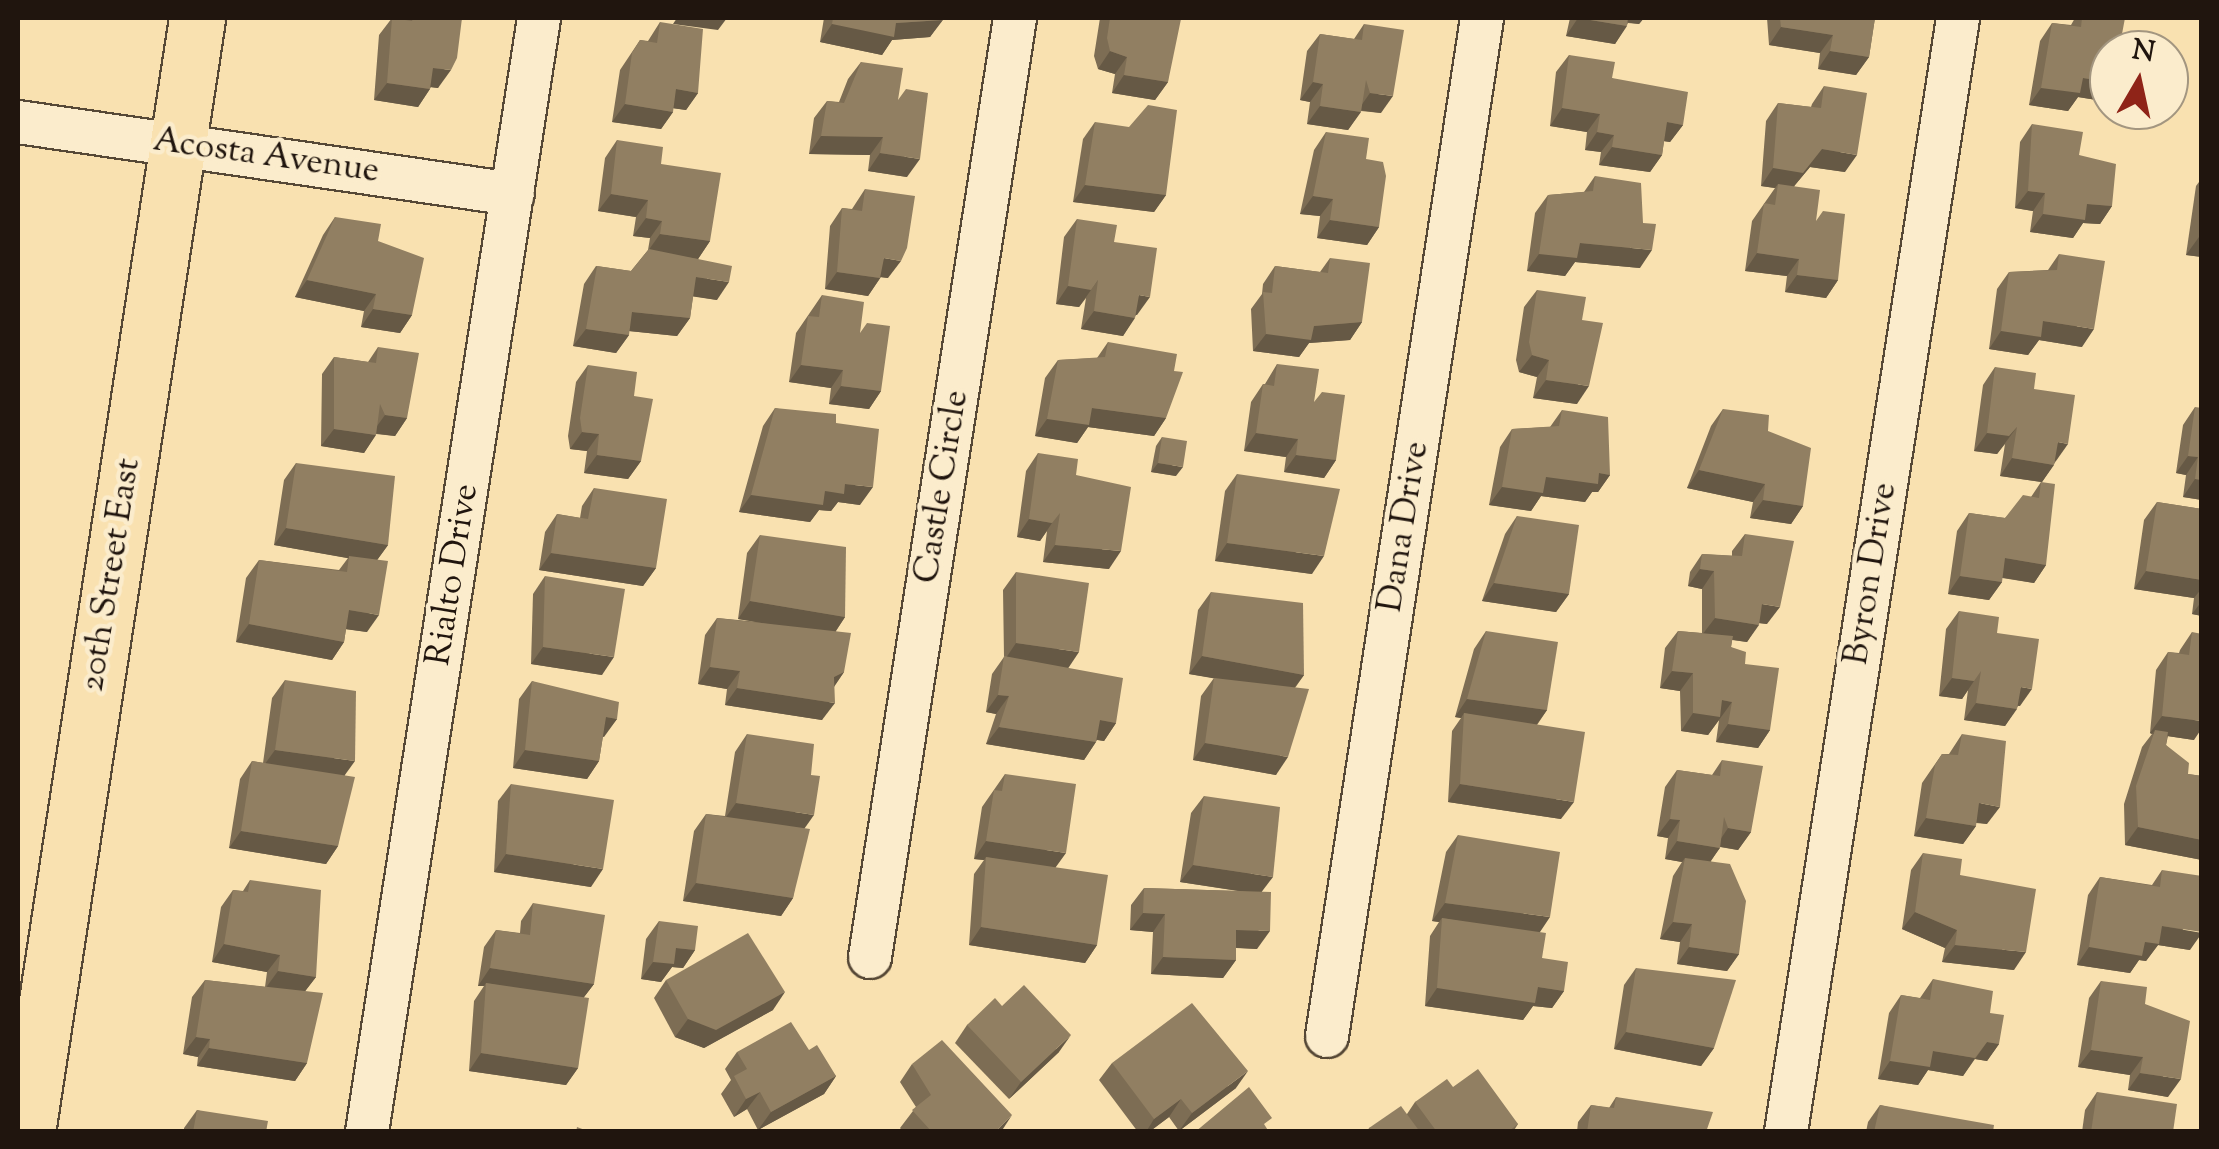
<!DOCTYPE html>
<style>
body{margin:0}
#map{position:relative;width:2219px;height:1149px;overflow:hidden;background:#f9e1b0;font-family:"Sorts Mill Goudy",serif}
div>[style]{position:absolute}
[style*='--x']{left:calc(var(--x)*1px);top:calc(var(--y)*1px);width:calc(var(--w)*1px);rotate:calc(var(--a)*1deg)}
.roads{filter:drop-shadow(2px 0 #564836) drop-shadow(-2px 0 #564836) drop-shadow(0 2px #564836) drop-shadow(0 -2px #564836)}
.street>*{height:42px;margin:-21px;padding:0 21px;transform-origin:21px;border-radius:21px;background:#fbeccc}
.primary>*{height:55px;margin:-27.5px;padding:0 27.5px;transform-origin:27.5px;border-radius:27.5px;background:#f9e1b0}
.wall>*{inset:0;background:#7d6d54}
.shaded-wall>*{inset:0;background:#665945}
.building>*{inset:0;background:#917f62}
span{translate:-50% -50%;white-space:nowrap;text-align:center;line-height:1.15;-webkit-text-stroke:9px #fbeccc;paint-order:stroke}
.street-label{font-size:35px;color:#20150e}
.frame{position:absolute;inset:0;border:20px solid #20150e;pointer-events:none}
.north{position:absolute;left:2089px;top:30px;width:100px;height:100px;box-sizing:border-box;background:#fbeccc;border:2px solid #a39680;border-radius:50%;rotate:9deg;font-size:28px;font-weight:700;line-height:40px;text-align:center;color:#20150e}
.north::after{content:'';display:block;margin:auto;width:35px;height:45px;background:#8f2418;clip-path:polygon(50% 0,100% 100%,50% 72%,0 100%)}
</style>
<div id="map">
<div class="roads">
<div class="street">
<div style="--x:18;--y:122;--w:500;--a:8.28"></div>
<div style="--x:870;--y:957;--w:950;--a:-81.22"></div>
<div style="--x:1327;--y:1036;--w:1030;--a:-81.34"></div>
<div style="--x:367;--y:1132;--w:1127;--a:-81.22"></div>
<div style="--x:1786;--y:1132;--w:1127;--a:-81.22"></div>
</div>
<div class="primary">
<div style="--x:27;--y:1132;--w:1127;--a:-81.32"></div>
</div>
</div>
<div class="wall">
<div style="clip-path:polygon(392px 18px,402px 19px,403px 18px,462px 18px,438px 88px,431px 87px,418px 107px,374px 100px,379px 35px)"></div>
<div style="clip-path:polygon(824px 18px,943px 18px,930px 37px,892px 40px,882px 55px,820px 42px)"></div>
<div style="clip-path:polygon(1100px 18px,1171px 18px,1168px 82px,1155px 100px,1112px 93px,1115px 74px,1098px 69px,1094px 56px)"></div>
<div style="clip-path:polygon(1570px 18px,1644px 18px,1639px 24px,1628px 23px,1615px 44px,1566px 36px)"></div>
<div style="clip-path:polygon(1767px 18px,1875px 18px,1869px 57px,1856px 75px,1818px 69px,1820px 53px,1769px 45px)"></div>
<div style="clip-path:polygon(2075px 18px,2125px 18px,2109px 50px,2109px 102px,2078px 97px,2068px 111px,2029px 105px,2040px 41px,2052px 23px,2071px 25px)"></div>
<div style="clip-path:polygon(660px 22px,698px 93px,686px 110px,673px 108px,673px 112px,661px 129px,612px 122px,620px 70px,640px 40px,648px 41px)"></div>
<div style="clip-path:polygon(1364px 24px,1381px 113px,1361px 111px,1348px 130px,1307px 124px,1310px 102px,1300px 100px,1307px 51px,1320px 34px,1354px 39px)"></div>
<div style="clip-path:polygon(1569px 55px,1612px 78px,1683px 125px,1670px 142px,1664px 141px,1662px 155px,1650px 172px,1599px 165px,1601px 152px,1585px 150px,1587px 132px,1550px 126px,1556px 72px)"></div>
<div style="clip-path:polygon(861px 62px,898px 100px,907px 177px,868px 171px,870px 155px,809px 154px,814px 118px,827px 101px,839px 102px,848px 79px)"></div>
<div style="clip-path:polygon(1824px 86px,1845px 172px,1810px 167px,1794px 186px,1816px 221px,1838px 280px,1826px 298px,1785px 292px,1787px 276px,1745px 271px,1752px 221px,1775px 188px,1761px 186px,1766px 121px,1778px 103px,1811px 107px,1812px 104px)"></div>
<div style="clip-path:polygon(1095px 122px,1166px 195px,1154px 212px,1073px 202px,1083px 139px)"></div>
<div style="clip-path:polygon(2032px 124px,2079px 155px,2112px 206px,2100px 224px,2083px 223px,2073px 238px,2030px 232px,2033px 211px,2015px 208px,2020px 142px)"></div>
<div style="clip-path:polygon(1326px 132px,1366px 159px,1379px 227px,1367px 245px,1317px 238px,1320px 216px,1300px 214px,1314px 150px)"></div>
<div style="clip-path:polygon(617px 140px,661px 164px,710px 241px,698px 259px,717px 300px,693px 296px,690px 318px,677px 336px,629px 331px,629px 335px,616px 353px,573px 346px,584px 284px,596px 266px,631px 271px,648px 250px,650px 238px,633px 236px,636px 217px,598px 211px,605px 158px)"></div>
<div style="clip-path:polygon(1595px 176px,1640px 268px,1575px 262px,1565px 276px,1527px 271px,1535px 213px,1548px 195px,1584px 192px)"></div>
<div style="clip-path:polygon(2202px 178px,2202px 257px,2186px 255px,2196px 186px)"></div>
<div style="clip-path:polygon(865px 189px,888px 278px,881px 277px,868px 296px,825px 289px,830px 226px,842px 208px,852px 209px)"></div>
<div style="clip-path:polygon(335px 217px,412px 315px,400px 333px,361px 327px,364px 311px,295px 297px,323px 235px)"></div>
<div style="clip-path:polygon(1077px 219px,1114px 242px,1137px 315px,1136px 315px,1123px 336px,1081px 329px,1086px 298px,1079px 307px,1056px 304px,1064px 237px)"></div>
<div style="clip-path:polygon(2059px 254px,2082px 347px,2039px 340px,2028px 355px,1989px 349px,1997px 289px,2009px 272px,2048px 270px)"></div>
<div style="clip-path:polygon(1330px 258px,1362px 322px,1350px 340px,1309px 343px,1299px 357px,1253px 351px,1251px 309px,1262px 294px,1263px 284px,1275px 266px,1320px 272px)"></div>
<div style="clip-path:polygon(1537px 290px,1582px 320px,1577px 404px,1533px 398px,1537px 377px,1519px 372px,1516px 360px,1524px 307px)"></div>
<div style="clip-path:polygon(822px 295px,860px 333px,881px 391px,869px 409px,829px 404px,831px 388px,789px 382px,796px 333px)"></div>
<div style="clip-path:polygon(1108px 342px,1166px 418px,1154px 436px,1088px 427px,1077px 443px,1035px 436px,1045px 378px,1058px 360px,1097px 358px)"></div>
<div style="clip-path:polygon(378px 347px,407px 418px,395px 436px,376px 434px,364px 453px,321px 446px,322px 374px,334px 357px,368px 362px)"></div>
<div style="clip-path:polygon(1277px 364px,1314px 402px,1336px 460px,1324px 478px,1284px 472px,1286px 457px,1244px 451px,1251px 402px,1263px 384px,1265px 384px)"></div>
<div style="clip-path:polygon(588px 365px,641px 461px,628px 479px,584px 473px,587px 451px,570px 449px,568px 436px,576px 382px)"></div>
<div style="clip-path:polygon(1995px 367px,2034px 389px,2056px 461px,2042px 482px,2046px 565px,2034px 583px,2002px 578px,2002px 582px,1989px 600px,1948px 594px,1957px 531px,1969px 513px,2005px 518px,2031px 497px,2041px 482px,2000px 476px,2005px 444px,1997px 454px,1974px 451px,1983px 385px)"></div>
<div style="clip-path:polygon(2195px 407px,2202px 500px,2183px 497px,2186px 475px,2176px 473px,2183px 425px)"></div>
<div style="clip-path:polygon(775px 408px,836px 423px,860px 505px,838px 502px,831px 511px,819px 510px,810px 522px,739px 512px,763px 426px)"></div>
<div style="clip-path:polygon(1723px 409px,1803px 506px,1791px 524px,1750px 518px,1753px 502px,1687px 488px,1711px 426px)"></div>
<div style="clip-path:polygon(1562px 410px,1610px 475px,1598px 492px,1592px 492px,1585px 502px,1541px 496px,1531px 511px,1489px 505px,1500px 447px,1512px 429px,1550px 427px)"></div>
<div style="clip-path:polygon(1162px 437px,1176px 476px,1151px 472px,1156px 446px)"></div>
<div style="clip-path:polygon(1038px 453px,1076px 475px,1109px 569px,1043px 562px,1047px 531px,1040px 541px,1017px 537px,1026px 471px)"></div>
<div style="clip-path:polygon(296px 463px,388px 545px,377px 560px,367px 632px,346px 629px,344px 642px,332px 660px,236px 642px,246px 578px,259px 560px,339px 570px,348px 558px,274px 545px,284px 480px)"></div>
<div style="clip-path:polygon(1237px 474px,1312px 574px,1215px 561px,1225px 491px)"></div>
<div style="clip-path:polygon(594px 488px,656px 568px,643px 586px,539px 570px,545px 532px,557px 514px,580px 518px,582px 506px)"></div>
<div style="clip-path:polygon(2157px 502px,2202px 509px,2202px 616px,2192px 614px,2194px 598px,2134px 589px,2144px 520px)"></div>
<div style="clip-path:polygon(1517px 516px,1569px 594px,1556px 612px,1482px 601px,1505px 534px)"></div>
<div style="clip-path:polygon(1745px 534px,1767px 624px,1759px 623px,1747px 642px,1732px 640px,1731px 647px,1745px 664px,1770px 730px,1758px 748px,1716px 742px,1719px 720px,1708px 735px,1681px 731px,1680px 691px,1660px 688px,1665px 648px,1678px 631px,1702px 633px,1702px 589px,1688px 586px,1690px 572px,1702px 554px,1732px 556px,1732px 551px)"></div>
<div style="clip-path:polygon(760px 535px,845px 617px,836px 631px,844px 672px,834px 686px,822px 720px,725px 705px,727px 689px,698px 684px,705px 635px,717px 618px,759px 622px,738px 619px,747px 553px)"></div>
<div style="clip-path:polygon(1016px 572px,1068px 668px,1116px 723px,1104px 741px,1097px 740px,1084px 760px,986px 744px,996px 714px,986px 712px,992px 674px,1004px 657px,1003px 590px)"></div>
<div style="clip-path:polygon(545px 576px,602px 675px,531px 664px,533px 594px)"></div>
<div style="clip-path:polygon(1211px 592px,1304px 675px,1295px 688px,1276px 775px,1193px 760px,1201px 696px,1214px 678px,1189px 674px,1198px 610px)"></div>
<div style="clip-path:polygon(1959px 611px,1997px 633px,2020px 706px,2018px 706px,2005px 726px,1964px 720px,1968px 690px,1962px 699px,1939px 696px,1946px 629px)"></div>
<div style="clip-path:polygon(1486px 631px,1547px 710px,1537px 725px,1561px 819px,1448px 802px,1452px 731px,1461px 718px,1455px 717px,1474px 649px)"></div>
<div style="clip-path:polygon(2192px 632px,2194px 740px,2168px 736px,2166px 745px,2188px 774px,2202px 776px,2202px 860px,2125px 845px,2124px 804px,2142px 747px,2152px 734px,2150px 733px,2156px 670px,2168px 652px,2179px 653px,2180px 650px)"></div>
<div style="clip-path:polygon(285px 680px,345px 776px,338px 846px,326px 864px,229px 848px,240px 779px,252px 761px,263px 763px,272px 698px)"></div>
<div style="clip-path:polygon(532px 681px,617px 719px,603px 736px,599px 761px,587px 779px,513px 768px,519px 699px)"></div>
<div style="clip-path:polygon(747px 734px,804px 828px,793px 898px,781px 916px,683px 901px,694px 831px,706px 814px,725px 816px,735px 752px)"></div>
<div style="clip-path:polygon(1962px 734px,1987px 824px,1976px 823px,1976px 826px,1963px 844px,1914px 836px,1922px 783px,1942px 754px,1949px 754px)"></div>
<div style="clip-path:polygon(1722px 760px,1751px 832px,1738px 850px,1720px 847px,1711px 861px,1739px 954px,1727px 971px,1677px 964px,1680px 942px,1660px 939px,1673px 876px,1682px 862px,1665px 859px,1668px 838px,1657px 836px,1665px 787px,1677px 770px,1712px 775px)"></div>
<div style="clip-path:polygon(1005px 774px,1097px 945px,1085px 963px,969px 945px,974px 874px,984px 860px,974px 859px,982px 807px)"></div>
<div style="clip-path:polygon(511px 784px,591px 887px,494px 872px,498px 801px)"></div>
<div style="clip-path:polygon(1204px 796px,1262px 892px,1257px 949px,1236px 948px,1236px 960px,1223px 978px,1151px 974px,1153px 932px,1130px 930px,1131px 905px,1144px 888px,1238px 891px,1180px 882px,1191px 813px)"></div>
<div style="clip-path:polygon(1458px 835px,1539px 932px,1542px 958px,1564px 991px,1552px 1008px,1533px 1006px,1523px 1020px,1425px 1006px,1430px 936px,1439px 922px,1432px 921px,1446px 852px)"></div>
<div style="clip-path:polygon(1923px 853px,1960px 875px,2014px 970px,1942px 962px,1945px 948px,1902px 929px,1911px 870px)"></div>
<div style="clip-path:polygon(2162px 870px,2190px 950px,2158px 945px,2146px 961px,2139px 960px,2130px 973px,2077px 965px,2088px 895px,2100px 877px,2152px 885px)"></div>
<div style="clip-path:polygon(250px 880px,316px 977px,305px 991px,307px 1063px,295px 1081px,197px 1066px,198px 1057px,183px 1054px,192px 997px,205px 980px,265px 987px,267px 972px,212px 962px,221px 907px,233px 890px,243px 891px)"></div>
<div style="clip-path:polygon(533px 903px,594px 984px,584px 997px,578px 1068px,566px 1085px,469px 1071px,474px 1001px,484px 986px,478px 986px,484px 947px,496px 930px,520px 933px,521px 921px)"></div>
<div style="clip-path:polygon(659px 921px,695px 950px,683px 968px,672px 967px,661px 982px,641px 979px,646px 939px)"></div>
<div style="clip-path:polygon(1636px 968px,1714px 1048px,1701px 1066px,1614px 1049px,1624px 985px)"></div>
<div style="clip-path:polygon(1933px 979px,1990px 1013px,1999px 1044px,1987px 1061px,1975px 1059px,1963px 1076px,1928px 1070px,1918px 1085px,1878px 1079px,1889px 1013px,1901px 995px,1920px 998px)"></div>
<div style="clip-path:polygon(666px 980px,773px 1010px,704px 1048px,675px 1037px,654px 998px)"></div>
<div style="clip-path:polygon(2101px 981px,2145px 1004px,2168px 1097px,2128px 1090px,2130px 1075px,2078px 1067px,2089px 998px)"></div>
<div style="clip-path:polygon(1002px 1006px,1059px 1052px,1009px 1099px,955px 1043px,967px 1025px)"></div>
<div style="clip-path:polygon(809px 1050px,836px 1076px,824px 1094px,758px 1130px,747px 1109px,734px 1117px,721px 1094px,731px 1080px,725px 1069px,737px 1052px)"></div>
<div style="clip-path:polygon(1112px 1063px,1236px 1088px,1179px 1131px,1169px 1117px,1149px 1132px,1138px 1132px,1099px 1080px)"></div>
<div style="clip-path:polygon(912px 1064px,1001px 1132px,903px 1132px,900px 1128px,916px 1107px,900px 1082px)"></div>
<div style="clip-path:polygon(1453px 1087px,1518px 1124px,1513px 1132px,1367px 1132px,1369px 1128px,1407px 1114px,1415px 1102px)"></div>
<div style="clip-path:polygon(2097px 1092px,2173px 1132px,2082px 1132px,2085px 1110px)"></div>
<div style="clip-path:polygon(1616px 1097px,1706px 1132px,1577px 1132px,1578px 1122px,1591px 1105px,1609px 1108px)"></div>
<div style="clip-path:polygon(1880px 1105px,1993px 1132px,1866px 1132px,1868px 1122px)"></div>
<div style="clip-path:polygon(197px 1110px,266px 1132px,184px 1132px,184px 1128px)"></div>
</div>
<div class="shaded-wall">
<div style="clip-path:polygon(677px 18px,727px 18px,718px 30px,673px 24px)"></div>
<div style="clip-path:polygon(1578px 18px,1627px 26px,1615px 44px,1566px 36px)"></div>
<div style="clip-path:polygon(1620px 18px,1644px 18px,1639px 24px,1617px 21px)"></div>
<div style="clip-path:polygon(943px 20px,930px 37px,892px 40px,882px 55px,820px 42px,832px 24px,896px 23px)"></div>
<div style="clip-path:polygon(1781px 27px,1833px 35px,1820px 53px,1769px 45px)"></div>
<div style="clip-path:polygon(1110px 51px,1127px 57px,1115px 74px,1098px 69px)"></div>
<div style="clip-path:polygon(1830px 51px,1869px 57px,1856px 75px,1818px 69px)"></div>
<div style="clip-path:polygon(433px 68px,451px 70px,438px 88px,421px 86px)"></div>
<div style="clip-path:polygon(1124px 75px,1168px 82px,1155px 100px,1112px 93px)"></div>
<div style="clip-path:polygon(2083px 78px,2109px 82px,2109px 102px,2078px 97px,2068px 111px,2029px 105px,2041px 88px)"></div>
<div style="clip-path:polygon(1313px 82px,1323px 84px,1310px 102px,1300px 100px)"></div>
<div style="clip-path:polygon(387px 83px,430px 89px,418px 107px,374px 100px)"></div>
<div style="clip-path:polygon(676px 89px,698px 93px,686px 110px,664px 107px)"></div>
<div style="clip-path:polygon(1370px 93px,1393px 96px,1381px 113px,1358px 110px)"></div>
<div style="clip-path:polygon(625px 104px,673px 112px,661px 129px,612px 122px)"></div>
<div style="clip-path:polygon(1320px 106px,1361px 112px,1348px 130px,1307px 124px)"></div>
<div style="clip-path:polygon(1562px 108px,1600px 114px,1587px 132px,1550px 126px)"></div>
<div style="clip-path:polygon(1667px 122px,1683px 125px,1670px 142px,1655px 140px)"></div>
<div style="clip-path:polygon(1597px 132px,1614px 135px,1601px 152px,1585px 150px)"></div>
<div style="clip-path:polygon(821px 136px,883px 137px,870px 155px,809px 154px)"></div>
<div style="clip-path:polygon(1612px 147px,1662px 155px,1650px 172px,1599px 165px)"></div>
<div style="clip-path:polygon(1822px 149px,1857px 155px,1845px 172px,1810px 167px,1791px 190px,1778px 184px,1775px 188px,1761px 186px,1773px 168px)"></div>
<div style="clip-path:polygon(880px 153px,920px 159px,907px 177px,868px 171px)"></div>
<div style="clip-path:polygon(1085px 185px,1166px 195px,1154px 212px,1073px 202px)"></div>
<div style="clip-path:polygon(2028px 191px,2045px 193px,2033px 211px,2015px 208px)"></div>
<div style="clip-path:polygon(611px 194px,648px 200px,636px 217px,598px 211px)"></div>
<div style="clip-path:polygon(1313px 196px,1333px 199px,1320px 216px,1300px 214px)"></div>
<div style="clip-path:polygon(2087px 204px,2112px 206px,2100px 224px,2083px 223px,2073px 238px,2030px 232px,2043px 214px)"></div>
<div style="clip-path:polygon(646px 218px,662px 221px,650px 238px,633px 236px)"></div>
<div style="clip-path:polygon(1330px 220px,1379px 227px,1367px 245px,1317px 238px)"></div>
<div style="clip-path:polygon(660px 234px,710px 241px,698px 259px,648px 251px)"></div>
<div style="clip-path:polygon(2199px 237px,2202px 238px,2202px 257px,2186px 255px)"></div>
<div style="clip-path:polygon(1580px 243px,1652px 250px,1640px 268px,1575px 262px,1565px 276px,1527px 271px,1539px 254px)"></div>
<div style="clip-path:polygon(1757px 253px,1799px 259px,1787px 276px,1745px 271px)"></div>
<div style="clip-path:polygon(884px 258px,901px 261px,888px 278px,871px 276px)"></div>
<div style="clip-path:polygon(837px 272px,880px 278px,868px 296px,825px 289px)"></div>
<div style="clip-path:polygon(1797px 275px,1838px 280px,1826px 298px,1785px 292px)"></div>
<div style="clip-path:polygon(696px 277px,729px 282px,717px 300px,683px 295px)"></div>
<div style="clip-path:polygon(307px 280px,376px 294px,364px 311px,295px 297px)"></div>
<div style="clip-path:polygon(1098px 280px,1079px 307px,1056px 304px,1068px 286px)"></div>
<div style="clip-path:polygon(1139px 295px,1150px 297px,1137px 315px,1127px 313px)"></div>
<div style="clip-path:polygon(373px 309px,412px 315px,400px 333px,361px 327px)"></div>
<div style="clip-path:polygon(1094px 311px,1135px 318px,1123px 336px,1081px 329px)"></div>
<div style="clip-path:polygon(632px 312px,690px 318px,677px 336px,619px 330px)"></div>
<div style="clip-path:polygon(2043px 321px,2094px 329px,2082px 347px,2039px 340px,2028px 355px,1989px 349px,2001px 331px)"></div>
<div style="clip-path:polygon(1362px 322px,1350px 340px,1309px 343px,1299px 357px,1253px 351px,1266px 334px,1314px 326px)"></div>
<div style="clip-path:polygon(586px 329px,629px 335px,616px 353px,573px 346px)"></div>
<div style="clip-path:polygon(1532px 355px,1549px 360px,1537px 377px,1519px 372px)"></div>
<div style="clip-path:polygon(801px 365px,843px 370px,831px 388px,789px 382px)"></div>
<div style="clip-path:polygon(1546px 380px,1589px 386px,1577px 404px,1533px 398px)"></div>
<div style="clip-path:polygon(841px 386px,881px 391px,869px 409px,829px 404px)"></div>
<div style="clip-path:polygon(1092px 408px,1166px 418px,1154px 436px,1088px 427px,1077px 443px,1035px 436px,1047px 419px)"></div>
<div style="clip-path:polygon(385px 415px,407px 418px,395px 436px,372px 433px)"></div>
<div style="clip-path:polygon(2017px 427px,1997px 454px,1974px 451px,1987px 433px)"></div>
<div style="clip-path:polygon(334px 429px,376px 435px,364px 453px,321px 446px)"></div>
<div style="clip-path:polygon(582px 432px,599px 434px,587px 451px,570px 449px)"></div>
<div style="clip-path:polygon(1256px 433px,1298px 439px,1286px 457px,1244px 451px)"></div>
<div style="clip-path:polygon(2058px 442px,2068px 444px,2056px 461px,2046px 460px)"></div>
<div style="clip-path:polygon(597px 455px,641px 461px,628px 479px,584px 473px)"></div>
<div style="clip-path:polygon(1296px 455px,1336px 460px,1324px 478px,1284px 472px)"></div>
<div style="clip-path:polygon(2188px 456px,2198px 457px,2186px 475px,2176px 473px)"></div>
<div style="clip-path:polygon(2012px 458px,2054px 465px,2042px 482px,2000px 476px)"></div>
<div style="clip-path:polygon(1158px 463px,1183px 467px,1176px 476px,1151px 472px)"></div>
<div style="clip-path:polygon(1699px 470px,1765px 484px,1753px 502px,1687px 488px)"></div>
<div style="clip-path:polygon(1599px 473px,1610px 475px,1598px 492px,1592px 492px,1585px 502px,1541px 496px,1531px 511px,1489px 505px,1502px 487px,1546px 477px)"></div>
<div style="clip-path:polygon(2195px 479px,2202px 480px,2202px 500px,2183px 497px)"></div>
<div style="clip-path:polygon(845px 484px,873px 487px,860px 505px,838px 502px,831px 511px,819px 510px,810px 522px,739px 512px,751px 495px,825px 491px)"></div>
<div style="clip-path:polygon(1763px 500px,1803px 506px,1791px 524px,1750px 518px)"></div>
<div style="clip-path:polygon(1029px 519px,1052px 523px,1040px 541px,1017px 537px)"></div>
<div style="clip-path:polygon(286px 528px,388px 545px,375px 563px,274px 545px)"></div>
<div style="clip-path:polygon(1227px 543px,1324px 556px,1312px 574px,1215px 561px)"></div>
<div style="clip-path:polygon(1055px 545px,1121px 551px,1109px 569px,1043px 562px)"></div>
<div style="clip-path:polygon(551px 553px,656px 568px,643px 586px,539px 570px)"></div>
<div style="clip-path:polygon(2005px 558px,2046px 565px,2034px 583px,1993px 576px)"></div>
<div style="clip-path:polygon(1700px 569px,1714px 571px,1702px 589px,1688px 586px)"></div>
<div style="clip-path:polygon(2146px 571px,2202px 580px,2202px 588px,2194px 598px,2134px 589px)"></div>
<div style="clip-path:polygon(1960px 576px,2002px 582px,1989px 600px,1948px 594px)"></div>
<div style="clip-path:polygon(1494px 583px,1569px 594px,1556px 612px,1482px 601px)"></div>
<div style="clip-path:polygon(750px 601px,845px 617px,833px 635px,738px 619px)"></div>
<div style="clip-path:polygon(2202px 601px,2202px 616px,2192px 614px)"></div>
<div style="clip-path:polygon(1762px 604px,1780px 607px,1767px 624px,1750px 622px)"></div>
<div style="clip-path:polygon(349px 610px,379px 615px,367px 632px,337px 628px)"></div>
<div style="clip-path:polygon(1715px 618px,1759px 625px,1747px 642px,1702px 635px)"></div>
<div style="clip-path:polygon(249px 624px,344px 642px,332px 660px,236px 642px)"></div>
<div style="clip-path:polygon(1016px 643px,1079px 652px,1067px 670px,1004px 661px)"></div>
<div style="clip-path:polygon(543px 647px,614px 657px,602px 675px,531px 664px)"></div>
<div style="clip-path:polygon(1202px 656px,1304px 675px,1291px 692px,1189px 674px)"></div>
<div style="clip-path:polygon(710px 667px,740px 671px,727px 689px,698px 684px)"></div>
<div style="clip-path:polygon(1672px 671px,1693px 673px,1680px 691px,1660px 688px)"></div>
<div style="clip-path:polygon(844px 672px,832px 690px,834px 677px)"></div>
<div style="clip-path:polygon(1952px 678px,1974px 681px,1962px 699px,1939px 696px)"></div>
<div style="clip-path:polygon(2021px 687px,2032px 689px,2020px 706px,2008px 704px)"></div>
<div style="clip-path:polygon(737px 688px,835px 703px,822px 720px,725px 705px)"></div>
<div style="clip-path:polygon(998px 695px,1009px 696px,996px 714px,986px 712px)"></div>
<div style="clip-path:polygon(1467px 699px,1547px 710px,1534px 728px,1464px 713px,1461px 718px,1455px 717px)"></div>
<div style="clip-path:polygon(1722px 700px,1732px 702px,1708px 735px,1681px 731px,1693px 713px)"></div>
<div style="clip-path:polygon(1976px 703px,2017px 709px,2005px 726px,1964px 720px)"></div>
<div style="clip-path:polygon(2162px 716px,2202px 721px,2202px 728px,2194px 740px,2153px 734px,2155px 730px,2152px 734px,2150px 733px)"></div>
<div style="clip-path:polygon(606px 717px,617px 719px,604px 737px,594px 735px)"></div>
<div style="clip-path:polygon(1100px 720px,1116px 723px,1104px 741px,1087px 738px)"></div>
<div style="clip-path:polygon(1728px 724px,1770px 730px,1758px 748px,1716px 742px)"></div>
<div style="clip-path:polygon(999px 727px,1096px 742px,1084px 760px,986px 744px)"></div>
<div style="clip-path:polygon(1205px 743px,1288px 757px,1276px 775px,1193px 760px)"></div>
<div style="clip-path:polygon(275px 750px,355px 761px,342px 779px,262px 768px)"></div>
<div style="clip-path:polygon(525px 750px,599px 761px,587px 779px,513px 768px)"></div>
<div style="clip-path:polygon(1460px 784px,1574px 802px,1561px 819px,1448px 802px)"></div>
<div style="clip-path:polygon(736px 803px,814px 815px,802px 832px,724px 820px)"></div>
<div style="clip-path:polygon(1979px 803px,2000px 807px,1987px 824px,1967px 821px)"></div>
<div style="clip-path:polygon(1926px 818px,1976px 826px,1963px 844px,1914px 836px)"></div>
<div style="clip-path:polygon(1670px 819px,1680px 820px,1668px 838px,1657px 836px)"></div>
<div style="clip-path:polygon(2138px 827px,2202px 840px,2202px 860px,2125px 845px)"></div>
<div style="clip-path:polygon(1728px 828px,1751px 832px,1738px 850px,1716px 846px)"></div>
<div style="clip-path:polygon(241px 831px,338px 846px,326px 864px,229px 848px)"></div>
<div style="clip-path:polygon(986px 841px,1066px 853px,1053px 871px,986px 857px,984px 860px,974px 859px)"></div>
<div style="clip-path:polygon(1677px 841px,1720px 848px,1707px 866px,1685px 858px,1682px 862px,1665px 859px)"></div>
<div style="clip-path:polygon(506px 854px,603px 869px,591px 887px,494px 872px)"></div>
<div style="clip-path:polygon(1193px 865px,1273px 877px,1260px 894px,1180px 882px)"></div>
<div style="clip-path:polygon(696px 883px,793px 898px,781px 916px,683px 901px)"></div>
<div style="clip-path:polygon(1445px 903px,1550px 917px,1538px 935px,1442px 918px,1439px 922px,1432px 921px)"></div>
<div style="clip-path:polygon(1915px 912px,1957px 930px,1945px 948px,1902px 929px)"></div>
<div style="clip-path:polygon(1143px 913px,1165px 914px,1153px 932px,1130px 930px)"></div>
<div style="clip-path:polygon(1673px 922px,1692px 924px,1680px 942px,1660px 939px)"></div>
<div style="clip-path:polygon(2162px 926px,2202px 933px,2190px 950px,2158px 945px,2146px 961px,2139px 960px,2130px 973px,2077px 965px,2089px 947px,2145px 942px)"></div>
<div style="clip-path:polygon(981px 927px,1097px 945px,1085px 963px,969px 945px)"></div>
<div style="clip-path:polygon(1236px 930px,1270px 931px,1257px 949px,1224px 947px)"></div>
<div style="clip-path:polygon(224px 944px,280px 955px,267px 972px,212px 962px)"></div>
<div style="clip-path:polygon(1955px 945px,2026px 952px,2014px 970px,1942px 962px)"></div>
<div style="clip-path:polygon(1689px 947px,1739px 954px,1727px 971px,1677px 964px)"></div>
<div style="clip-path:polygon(676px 948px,695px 950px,683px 968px,672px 967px,661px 982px,641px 979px,653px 962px)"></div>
<div style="clip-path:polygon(1163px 957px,1236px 960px,1223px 978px,1151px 974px)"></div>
<div style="clip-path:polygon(490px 968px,594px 984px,581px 1001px,486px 983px,484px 986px,478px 986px)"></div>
<div style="clip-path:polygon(278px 971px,316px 977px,303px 994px,265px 989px)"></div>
<div style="clip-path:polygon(1538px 987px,1564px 991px,1552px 1008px,1533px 1006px,1523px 1020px,1425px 1006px,1437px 988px)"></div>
<div style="clip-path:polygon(785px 992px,773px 1010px,704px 1048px,675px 1037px,688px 1019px)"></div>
<div style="clip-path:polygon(1626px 1032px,1714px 1048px,1701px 1066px,1614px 1049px)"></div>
<div style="clip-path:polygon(1071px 1035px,1059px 1052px,1009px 1099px,1021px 1082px)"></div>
<div style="clip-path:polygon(196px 1037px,210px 1039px,198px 1057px,183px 1054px)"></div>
<div style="clip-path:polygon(1987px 1042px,1999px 1044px,1987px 1061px,1975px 1059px)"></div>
<div style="clip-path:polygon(209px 1048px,307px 1063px,295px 1081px,197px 1066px)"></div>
<div style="clip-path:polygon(2091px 1050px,2143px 1057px,2130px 1075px,2078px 1067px)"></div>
<div style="clip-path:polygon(1933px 1051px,1975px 1058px,1963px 1076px,1928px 1070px,1918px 1085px,1878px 1079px,1890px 1061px)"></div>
<div style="clip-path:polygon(481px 1053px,578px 1068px,566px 1085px,469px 1071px)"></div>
<div style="clip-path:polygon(1248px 1071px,1236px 1088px,1179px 1131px,1192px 1113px)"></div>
<div style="clip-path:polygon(2140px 1073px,2181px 1079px,2168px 1097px,2128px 1090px)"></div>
<div style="clip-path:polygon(836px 1076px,824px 1094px,758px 1130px,771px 1112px)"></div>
<div style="clip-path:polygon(760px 1092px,747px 1109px,734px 1117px,746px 1099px)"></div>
<div style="clip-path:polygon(1181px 1099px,1169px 1117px,1149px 1132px,1146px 1132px,1154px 1119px)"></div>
<div style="clip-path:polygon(1012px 1115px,1001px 1132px,995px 1132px)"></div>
</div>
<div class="building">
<div style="clip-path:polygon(392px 18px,412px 21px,413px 18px,462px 18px,457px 58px,451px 70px,433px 68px,430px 89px,387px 83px)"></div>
<div style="clip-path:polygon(833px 18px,943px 18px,943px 20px,896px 23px,894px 37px,832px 24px)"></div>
<div style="clip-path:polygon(1110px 18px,1171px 18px,1181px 19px,1168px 82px,1124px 75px,1127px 57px,1110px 51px,1107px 38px)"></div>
<div style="clip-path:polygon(1578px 18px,1628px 18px,1627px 26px)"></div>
<div style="clip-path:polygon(1780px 18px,1875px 18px,1869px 57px,1830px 51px,1833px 35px,1781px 27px)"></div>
<div style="clip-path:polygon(2082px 18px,2125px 18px,2122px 34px,2133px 36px,2131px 50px,2109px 50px,2109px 82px,2083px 78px,2080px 93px,2041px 88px,2052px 23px,2081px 27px)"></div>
<div style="clip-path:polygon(660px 22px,703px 29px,698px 93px,676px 89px,673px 112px,625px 104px,632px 53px,640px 40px,657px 43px)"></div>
<div style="clip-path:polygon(1364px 24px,1404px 30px,1393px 96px,1370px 93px,1366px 80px,1361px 112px,1320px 106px,1323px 84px,1313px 82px,1320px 34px,1362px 40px)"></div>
<div style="clip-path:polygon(1569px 55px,1615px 62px,1612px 78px,1688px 92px,1683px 125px,1667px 122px,1662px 155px,1612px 147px,1614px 135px,1597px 132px,1600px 114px,1562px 108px)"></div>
<div style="clip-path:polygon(861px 62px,903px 68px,898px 100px,906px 89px,928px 93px,920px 159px,880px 153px,883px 137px,821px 136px,827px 101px,844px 103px)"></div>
<div style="clip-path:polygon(1824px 86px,1867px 93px,1857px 155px,1822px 149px,1803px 173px,1773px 168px,1778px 103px,1821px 108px)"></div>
<div style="clip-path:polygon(1148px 105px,1177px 110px,1166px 195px,1085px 185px,1095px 122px,1129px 127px)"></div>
<div style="clip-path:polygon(2032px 124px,2083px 132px,2079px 155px,2116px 164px,2112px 206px,2087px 204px,2085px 220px,2043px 214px,2045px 193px,2028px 191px)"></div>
<div style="clip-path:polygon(1326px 132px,1369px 138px,1366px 159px,1383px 162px,1386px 176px,1379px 227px,1330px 220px,1333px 199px,1313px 196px)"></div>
<div style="clip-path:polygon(617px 140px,663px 147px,661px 164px,721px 173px,710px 241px,660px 234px,662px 221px,646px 218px,648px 200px,611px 194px)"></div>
<div style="clip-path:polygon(1595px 176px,1641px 183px,1643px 223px,1656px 224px,1652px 250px,1580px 243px,1577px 258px,1539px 254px,1548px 195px,1593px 191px)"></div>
<div style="clip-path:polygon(1778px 184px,1820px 190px,1816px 221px,1823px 211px,1845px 214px,1838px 280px,1797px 275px,1799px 259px,1757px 253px,1764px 203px,1775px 205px)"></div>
<div style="clip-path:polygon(865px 189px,915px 196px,907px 248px,901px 261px,884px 258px,880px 278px,837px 272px,842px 208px,862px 211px)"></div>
<div style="clip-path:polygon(335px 217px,381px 224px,378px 241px,424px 258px,412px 315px,373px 309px,376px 294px,307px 280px)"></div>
<div style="clip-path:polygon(1077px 219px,1117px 225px,1114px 242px,1157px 248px,1150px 297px,1139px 295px,1135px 318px,1094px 311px,1098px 280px,1091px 290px,1068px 286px)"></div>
<div style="clip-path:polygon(649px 249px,732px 266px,729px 282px,696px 277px,690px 318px,632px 312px,629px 335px,586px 329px,597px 266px,631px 271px)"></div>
<div style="clip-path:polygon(2059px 254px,2105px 261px,2094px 329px,2043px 321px,2041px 337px,2001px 331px,2009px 272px,2057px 270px)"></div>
<div style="clip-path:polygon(1330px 258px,1370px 263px,1362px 322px,1314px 326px,1311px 340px,1266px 334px,1263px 292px,1272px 293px,1275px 266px,1328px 273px)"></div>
<div style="clip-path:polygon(1537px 290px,1586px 297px,1582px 320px,1603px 323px,1589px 386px,1546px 380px,1549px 360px,1532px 355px,1529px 342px)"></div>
<div style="clip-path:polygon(822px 295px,864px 302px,860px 333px,867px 323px,890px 326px,881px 391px,841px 386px,843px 370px,801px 365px,808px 316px,819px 317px)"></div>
<div style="clip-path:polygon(1108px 342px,1177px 354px,1174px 371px,1183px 372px,1166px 418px,1092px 408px,1089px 425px,1047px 419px,1058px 360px,1105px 357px)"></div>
<div style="clip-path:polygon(378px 347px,419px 353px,407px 418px,385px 415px,380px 404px,376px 435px,334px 429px,334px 357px,376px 363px)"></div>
<div style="clip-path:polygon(1277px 364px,1319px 369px,1314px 402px,1322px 392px,1345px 395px,1336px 460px,1296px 455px,1298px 439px,1256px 433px,1263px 384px,1274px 386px)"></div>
<div style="clip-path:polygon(588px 365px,637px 372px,634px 396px,653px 399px,641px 461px,597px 455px,599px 434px,582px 432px,580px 418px)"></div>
<div style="clip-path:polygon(1995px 367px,2036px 373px,2034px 389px,2075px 395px,2068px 444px,2058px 442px,2054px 465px,2012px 458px,2017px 427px,2009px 436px,1987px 433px)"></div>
<div style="clip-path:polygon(2195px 407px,2202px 408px,2202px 480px,2195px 479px,2198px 457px,2188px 456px)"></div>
<div style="clip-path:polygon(775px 408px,836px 414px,836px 423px,879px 429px,873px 487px,845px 484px,844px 494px,825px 491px,823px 505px,751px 495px)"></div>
<div style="clip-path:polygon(1723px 409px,1769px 415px,1768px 431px,1811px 448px,1803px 506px,1763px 500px,1765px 484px,1699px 470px)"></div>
<div style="clip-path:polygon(1562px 410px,1608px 417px,1610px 475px,1599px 473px,1598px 484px,1546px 477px,1543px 493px,1502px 487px,1512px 429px,1559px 426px)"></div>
<div style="clip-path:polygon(1162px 437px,1187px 441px,1183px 467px,1158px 463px)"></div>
<div style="clip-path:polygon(1038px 453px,1078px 459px,1076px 475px,1131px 487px,1121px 551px,1055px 545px,1060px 513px,1052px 523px,1029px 519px)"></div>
<div style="clip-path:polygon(296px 463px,395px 476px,388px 545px,286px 528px)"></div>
<div style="clip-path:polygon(1237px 474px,1340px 489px,1324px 556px,1227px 543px)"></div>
<div style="clip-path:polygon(2041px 482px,2055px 484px,2046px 565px,2005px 558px,2002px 582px,1960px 576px,1969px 513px,2005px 518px,2023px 495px,2039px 498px)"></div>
<div style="clip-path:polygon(594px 488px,667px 499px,656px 568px,551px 553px,557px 514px,588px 519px)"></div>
<div style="clip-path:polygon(2157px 502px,2202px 509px,2202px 580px,2146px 571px)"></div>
<div style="clip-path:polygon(1517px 516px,1579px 525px,1569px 594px,1494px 583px)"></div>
<div style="clip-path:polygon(1745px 534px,1794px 541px,1780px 607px,1762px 604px,1759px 625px,1715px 618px,1714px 571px,1700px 569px,1702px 554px,1742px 556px)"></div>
<div style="clip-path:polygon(760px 535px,846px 547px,845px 617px,750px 601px)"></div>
<div style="clip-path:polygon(349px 556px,388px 561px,379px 615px,349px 610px,344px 642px,249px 624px,259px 560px,347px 572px)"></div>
<div style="clip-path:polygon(1016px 572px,1089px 583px,1079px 652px,1016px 643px)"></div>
<div style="clip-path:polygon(545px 576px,625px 589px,614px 657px,543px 647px)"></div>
<div style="clip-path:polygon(1211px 592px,1303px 603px,1304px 675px,1202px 656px)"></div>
<div style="clip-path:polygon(1959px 611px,1999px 617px,1997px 633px,2039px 639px,2032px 689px,2021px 687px,2017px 709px,1976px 703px,1981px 671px,1974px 681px,1952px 678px)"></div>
<div style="clip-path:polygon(717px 618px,851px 633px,844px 672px,834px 677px,835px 703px,737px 688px,740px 671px,710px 667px)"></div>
<div style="clip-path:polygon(1486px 631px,1558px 642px,1547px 710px,1467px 699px)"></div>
<div style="clip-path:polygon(1678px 631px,1733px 636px,1731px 647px,1746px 652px,1745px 664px,1779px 668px,1770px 730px,1728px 724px,1732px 702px,1722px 700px,1720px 717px,1693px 713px,1693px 673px,1672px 671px)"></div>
<div style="clip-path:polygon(2192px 632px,2202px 634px,2202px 721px,2162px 716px,2168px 652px,2189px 655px)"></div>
<div style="clip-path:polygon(1004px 656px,1123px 678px,1116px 723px,1100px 720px,1096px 742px,999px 727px,1009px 696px,998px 695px)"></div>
<div style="clip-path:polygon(1214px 678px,1309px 689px,1288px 757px,1205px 743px)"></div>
<div style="clip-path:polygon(285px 680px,356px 691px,355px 761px,275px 750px)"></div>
<div style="clip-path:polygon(532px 681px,619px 702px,617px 719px,606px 717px,599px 761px,525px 750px)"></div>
<div style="clip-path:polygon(1464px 713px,1585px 732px,1574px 802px,1460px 784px)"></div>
<div style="clip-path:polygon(2155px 730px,2168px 732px,2166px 745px,2189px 763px,2188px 774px,2202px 776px,2202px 840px,2138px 827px,2136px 786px)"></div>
<div style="clip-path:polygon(747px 734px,814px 744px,811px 775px,820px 776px,814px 815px,736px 803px)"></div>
<div style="clip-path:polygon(1962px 734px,2006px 741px,2000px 807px,1979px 803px,1976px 826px,1926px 818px,1935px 765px,1942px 754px,1958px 755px)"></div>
<div style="clip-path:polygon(1722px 760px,1763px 766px,1751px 832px,1728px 828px,1724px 817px,1720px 848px,1677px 841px,1680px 820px,1670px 819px,1677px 770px,1720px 776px)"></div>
<div style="clip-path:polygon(252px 761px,355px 777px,338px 846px,241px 831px)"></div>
<div style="clip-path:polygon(1005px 774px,1076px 784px,1066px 853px,986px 841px,994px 790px,1002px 791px)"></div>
<div style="clip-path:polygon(511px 784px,614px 800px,603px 869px,506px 854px)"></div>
<div style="clip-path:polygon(1204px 796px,1280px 807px,1273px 877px,1193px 865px)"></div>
<div style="clip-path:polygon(706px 814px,810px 829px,793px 898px,696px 883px)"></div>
<div style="clip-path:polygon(1458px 835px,1560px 852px,1550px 917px,1445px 903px)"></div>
<div style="clip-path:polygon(1923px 853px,1962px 859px,1960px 875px,2036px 889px,2026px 952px,1955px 945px,1957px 930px,1915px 912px)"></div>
<div style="clip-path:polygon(986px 857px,1108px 875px,1097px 945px,981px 927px)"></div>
<div style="clip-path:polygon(1685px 858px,1730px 864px,1746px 901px,1739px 954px,1689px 947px,1692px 924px,1673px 922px)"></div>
<div style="clip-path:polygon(2162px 870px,2202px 876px,2202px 932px,2162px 926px,2159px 944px,2145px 942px,2142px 956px,2089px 947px,2100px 877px,2160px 887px)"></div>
<div style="clip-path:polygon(250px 880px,321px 890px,316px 977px,278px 971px,280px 955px,224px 944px,233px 890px,248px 892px)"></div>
<div style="clip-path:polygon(1144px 888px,1271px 892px,1270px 931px,1236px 930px,1236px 960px,1163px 957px,1165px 914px,1143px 913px)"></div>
<div style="clip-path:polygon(533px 903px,605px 915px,594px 984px,490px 968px,496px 930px,530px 935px)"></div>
<div style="clip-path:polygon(1442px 918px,1546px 933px,1542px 958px,1568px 962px,1564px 991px,1538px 987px,1535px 1003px,1437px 988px)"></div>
<div style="clip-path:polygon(659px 921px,698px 926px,695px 950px,676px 948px,674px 964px,653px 962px)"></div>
<div style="clip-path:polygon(748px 933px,785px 992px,716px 1030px,688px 1019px,666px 980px)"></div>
<div style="clip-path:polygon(1636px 968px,1736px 980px,1714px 1048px,1626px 1032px)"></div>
<div style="clip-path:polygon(1933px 979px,1993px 991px,1990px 1013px,2004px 1015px,1999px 1044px,1987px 1042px,1975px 1058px,1933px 1051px,1930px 1067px,1890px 1061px,1901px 995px,1930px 1000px)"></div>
<div style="clip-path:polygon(205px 980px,323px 993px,307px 1063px,209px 1048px,210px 1039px,196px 1037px)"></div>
<div style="clip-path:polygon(2101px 981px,2147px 987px,2145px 1004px,2190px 1021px,2181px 1079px,2140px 1073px,2143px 1057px,2091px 1050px)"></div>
<div style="clip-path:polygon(486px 983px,589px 998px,578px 1068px,481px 1053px)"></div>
<div style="clip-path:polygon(1024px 985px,1071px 1035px,1021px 1082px,967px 1025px,995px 998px,1002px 1006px)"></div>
<div style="clip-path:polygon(1192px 1003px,1248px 1071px,1192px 1113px,1181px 1099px,1154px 1119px,1112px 1063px)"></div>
<div style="clip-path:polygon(791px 1022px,809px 1050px,817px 1045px,836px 1076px,771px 1112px,760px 1092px,746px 1099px,734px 1076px,747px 1069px,737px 1052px)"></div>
<div style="clip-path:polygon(942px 1040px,1012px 1115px,995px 1132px,932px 1132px,912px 1110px,931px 1095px,912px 1064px)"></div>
<div style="clip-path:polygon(1478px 1069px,1518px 1124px,1508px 1132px,1437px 1132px,1415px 1102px,1447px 1079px,1453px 1087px)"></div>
<div style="clip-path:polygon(1249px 1087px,1272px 1118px,1264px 1124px,1269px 1132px,1195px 1132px)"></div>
<div style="clip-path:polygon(2097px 1092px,2177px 1104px,2173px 1132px,2091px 1132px)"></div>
<div style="clip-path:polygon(1616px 1097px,1713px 1112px,1706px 1132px,1587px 1132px,1591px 1105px,1614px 1108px)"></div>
<div style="clip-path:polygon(1880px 1105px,1994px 1125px,1993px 1132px,1874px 1132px)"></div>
<div style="clip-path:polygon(1401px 1106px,1420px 1132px,1372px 1132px,1369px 1128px)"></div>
<div style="clip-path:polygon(197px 1110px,268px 1121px,266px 1132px,193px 1132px)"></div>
<div style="clip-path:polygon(577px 1127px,590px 1132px,576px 1132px)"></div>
</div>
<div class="street-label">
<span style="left:266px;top:157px;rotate:8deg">Acosta Avenue</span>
<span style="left:943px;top:487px;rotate:-81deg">Castle Circle</span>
<span style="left:1405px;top:527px;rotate:-81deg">Dana Drive</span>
<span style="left:1872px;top:574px;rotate:-81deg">Byron Drive</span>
<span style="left:112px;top:575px;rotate:-81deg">20th Street East</span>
<span style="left:454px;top:575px;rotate:-81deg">Rialto Drive</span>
</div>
<div class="frame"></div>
<div class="north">N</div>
</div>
